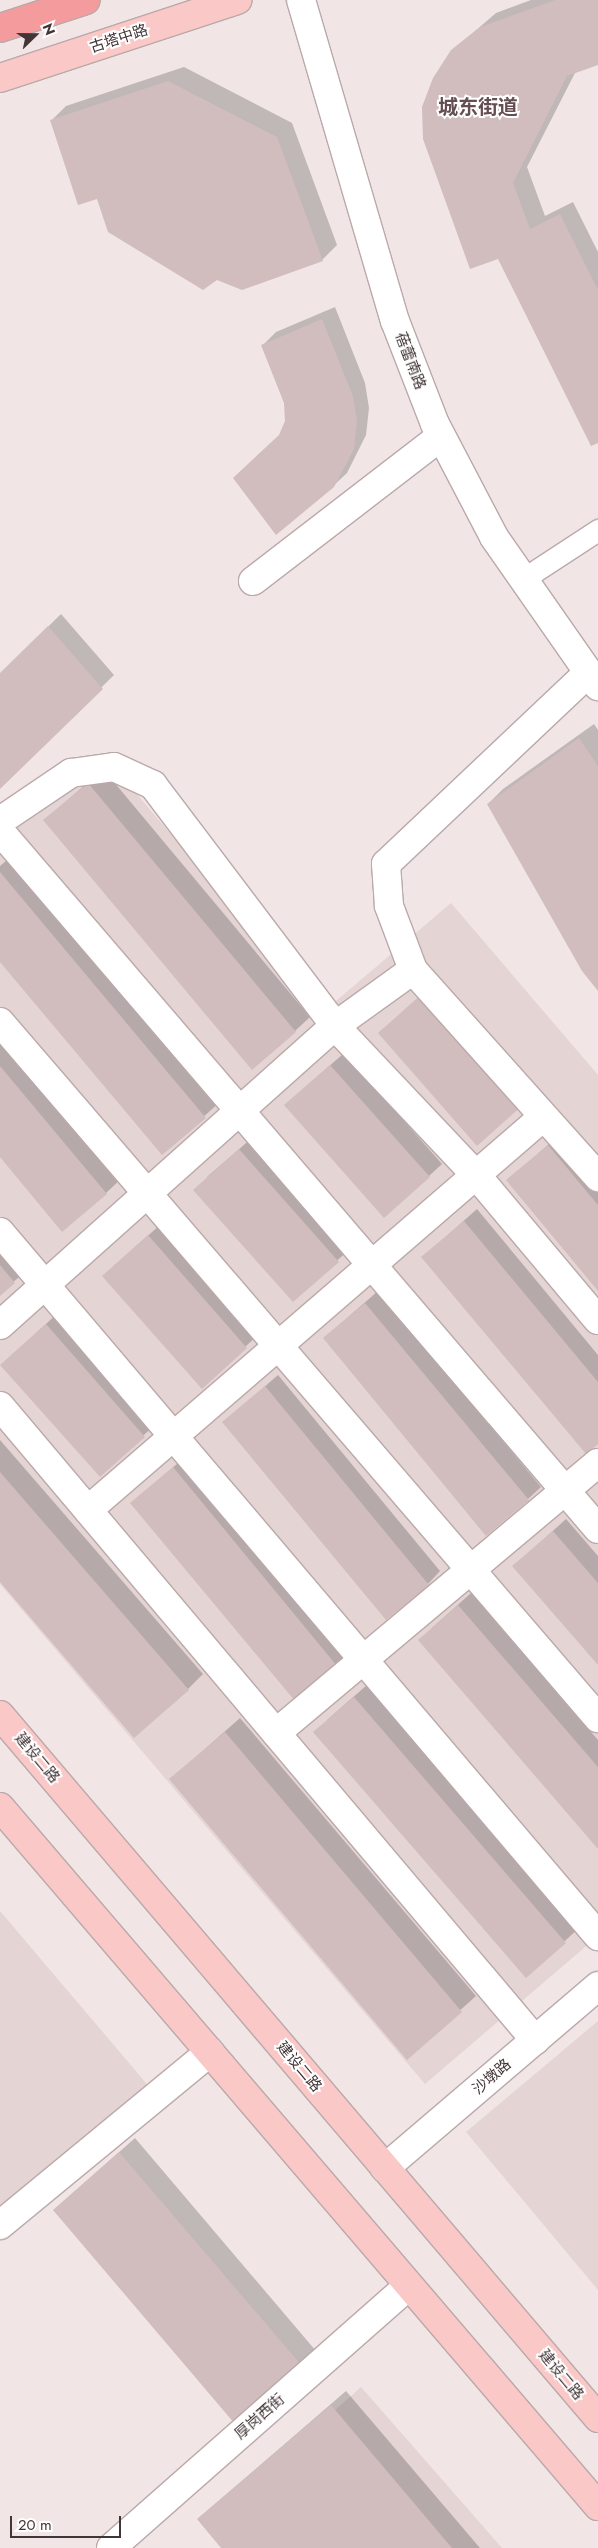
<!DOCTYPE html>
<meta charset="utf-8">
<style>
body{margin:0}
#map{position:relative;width:598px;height:2548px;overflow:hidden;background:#f1e5e5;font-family:Jost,"Noto Sans SC",sans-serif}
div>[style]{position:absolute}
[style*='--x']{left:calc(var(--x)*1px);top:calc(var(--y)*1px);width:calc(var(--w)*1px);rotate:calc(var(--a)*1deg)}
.residential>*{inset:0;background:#e4d4d4}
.shadow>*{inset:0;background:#0003}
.building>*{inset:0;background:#d1bcbe}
.roads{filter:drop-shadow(1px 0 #bba9aa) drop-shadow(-1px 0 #bba9aa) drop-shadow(0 1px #bba9aa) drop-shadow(0 -1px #bba9aa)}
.service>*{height:21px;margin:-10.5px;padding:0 10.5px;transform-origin:10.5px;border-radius:10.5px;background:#fff}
.minor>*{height:28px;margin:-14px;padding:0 14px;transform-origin:14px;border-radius:14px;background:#fff}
.secondary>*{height:28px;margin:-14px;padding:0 14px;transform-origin:14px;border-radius:14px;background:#f9c8c7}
.primary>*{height:28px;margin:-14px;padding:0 14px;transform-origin:14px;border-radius:14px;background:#f49b9d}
span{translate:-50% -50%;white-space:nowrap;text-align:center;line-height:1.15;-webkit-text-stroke:4px #fff;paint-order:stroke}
.street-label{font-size:15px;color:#423537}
.district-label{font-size:20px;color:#644e51;font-weight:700}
.north{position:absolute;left:10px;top:10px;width:50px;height:50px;-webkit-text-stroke:4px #fff;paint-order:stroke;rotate:68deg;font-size:14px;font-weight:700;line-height:20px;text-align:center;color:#423537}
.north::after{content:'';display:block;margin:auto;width:18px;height:22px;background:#423537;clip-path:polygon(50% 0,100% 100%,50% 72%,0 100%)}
.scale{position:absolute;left:10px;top:2516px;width:111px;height:22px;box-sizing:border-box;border:2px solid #423537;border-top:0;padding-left:6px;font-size:15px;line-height:18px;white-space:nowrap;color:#423537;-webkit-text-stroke:4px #fff;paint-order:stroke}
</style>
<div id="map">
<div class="residential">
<div style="clip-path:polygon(114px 767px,322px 1013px,451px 903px,598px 1075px,598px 1936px,425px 2084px,0 1584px,0 833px,71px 773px)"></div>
<div style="clip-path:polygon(0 1911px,157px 2096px,0 2229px)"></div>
<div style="clip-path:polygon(598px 2021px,598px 2290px,466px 2132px)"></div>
<div style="clip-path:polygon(361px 2387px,502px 2548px,234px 2548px,210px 2521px)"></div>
</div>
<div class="shadow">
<div style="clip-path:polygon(531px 0,598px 0,598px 63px,576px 71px,527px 167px,545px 216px,573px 202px,598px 252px,598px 442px,452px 51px,496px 13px)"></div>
<div style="clip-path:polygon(184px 67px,292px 123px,337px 245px,322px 260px,97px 197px,51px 121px,66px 106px)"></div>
<div style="clip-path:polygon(335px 307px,365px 383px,369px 408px,366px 435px,347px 473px,333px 486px,281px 434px,286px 421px,285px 403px,263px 345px,276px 332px)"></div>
<div style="clip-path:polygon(61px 614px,114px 675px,0 787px,0 674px)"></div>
<div style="clip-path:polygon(594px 724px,598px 730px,598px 989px,488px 804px,503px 789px)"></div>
<div style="clip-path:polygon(103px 769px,310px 1017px,295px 1031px,45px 820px)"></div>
<div style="clip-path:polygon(13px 855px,220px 1102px,162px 1154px,0 960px,0 866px)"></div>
<div style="clip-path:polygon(0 1034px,121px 1179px,106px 1193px,0 1155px)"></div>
<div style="clip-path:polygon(344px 1053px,442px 1164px,429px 1176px,299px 1093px)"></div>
<div style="clip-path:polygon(561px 1133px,598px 1177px,598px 1289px,508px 1181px)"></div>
<div style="clip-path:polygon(253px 1137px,351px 1248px,293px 1300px,207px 1177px)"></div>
<div style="clip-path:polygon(477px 1209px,598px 1355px,598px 1442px,423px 1257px)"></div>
<div style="clip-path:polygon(161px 1224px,259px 1334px,202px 1387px,103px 1276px)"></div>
<div style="clip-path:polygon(0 1233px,29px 1268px,0 1294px)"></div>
<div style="clip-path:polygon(378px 1291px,541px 1487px,528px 1499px,324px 1338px)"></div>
<div style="clip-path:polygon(59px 1312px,157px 1423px,100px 1475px,1px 1365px)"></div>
<div style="clip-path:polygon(278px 1375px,440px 1571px,428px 1584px,224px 1422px)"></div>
<div style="clip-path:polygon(0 1440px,203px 1674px,188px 1689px,0 1580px)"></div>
<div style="clip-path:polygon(186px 1456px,349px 1652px,295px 1699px,132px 1503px)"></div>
<div style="clip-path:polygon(566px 1519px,598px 1556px,598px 1663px,514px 1566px)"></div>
<div style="clip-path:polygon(471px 1593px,598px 1740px,598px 1847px,432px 1628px)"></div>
<div style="clip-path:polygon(367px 1685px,578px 1929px,526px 1976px,327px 1720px)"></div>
<div style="clip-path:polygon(240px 1718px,476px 1996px,407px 2058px,171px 1779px)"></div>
<div style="clip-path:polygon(135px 2138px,316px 2351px,301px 2366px,54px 2210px)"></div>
<div style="clip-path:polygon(346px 2391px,480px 2548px,223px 2548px,198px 2519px)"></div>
</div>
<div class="building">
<div style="clip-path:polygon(555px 0,598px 0,598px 65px,567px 76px,513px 183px,530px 229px,560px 214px,598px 290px,598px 443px,591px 446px,498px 259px,470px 269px,423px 139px,422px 107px,433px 78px,451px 50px,480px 27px)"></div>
<div style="clip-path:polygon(168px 81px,277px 137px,323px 261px,242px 290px,217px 280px,203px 290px,108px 232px,97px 199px,78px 205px,50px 120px)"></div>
<div style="clip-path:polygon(322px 319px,353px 396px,357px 421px,354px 449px,334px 487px,276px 535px,233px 478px,279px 435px,285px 421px,284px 403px,261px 345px)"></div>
<div style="clip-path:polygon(48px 626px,103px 689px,0 789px,0 673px)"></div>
<div style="clip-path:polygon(579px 738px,598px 766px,598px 991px,582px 971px,487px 804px)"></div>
<div style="clip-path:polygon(88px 783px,296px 1032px,252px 1070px,43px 820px)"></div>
<div style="clip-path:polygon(0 872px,206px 1118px,162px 1155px,0 962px)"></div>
<div style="clip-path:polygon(423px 993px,523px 1105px,477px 1146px,378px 1033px)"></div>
<div style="clip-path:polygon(330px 1065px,430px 1177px,384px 1218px,284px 1105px)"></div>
<div style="clip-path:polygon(0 1066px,107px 1194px,62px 1232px,0 1157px)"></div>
<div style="clip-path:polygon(548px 1145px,598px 1205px,598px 1291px,506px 1180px)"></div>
<div style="clip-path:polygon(239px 1149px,339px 1262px,293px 1302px,193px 1190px)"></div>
<div style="clip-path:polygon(464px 1221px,598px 1382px,598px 1444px,586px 1454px,421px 1257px)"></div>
<div style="clip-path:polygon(148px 1235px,247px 1348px,202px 1389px,102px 1276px)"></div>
<div style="clip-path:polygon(0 1265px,15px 1283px,0 1296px)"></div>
<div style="clip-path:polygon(365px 1303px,529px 1500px,486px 1536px,323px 1338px)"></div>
<div style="clip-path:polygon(46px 1324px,145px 1437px,100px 1477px,0 1365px)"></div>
<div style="clip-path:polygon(265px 1386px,429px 1585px,386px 1620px,222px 1422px)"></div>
<div style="clip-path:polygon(173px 1467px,337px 1666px,295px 1701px,130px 1503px)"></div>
<div style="clip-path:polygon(0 1472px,189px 1690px,134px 1738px,0 1582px)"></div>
<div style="clip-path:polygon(553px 1531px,598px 1583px,598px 1665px,512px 1566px)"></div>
<div style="clip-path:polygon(458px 1605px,598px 1767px,598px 1849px,418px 1640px)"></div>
<div style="clip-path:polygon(354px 1697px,566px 1943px,526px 1978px,313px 1732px)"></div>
<div style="clip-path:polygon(225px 1732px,462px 2012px,407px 2060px,169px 1779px)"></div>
<div style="clip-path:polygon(119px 2152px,302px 2366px,235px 2424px,53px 2210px)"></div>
<div style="clip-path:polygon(331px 2405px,452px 2548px,221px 2548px,197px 2519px)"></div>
</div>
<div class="roads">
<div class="service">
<div style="--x:523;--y:579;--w:90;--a:-33.2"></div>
</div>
<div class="minor">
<div style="--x:301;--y:0;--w:334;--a:73.7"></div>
<div style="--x:395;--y:321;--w:110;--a:68.8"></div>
<div style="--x:435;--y:424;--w:127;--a:62.4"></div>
<div style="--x:494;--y:537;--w:182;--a:55.1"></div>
<div style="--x:253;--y:581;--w:237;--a:-37.6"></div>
<div style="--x:588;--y:673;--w:278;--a:136.6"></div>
<div style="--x:386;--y:864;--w:42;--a:85.9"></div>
<div style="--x:389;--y:906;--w:68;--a:69.4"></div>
<div style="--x:413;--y:970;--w:278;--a:48.2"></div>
<div style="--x:0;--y:821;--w:86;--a:-34.1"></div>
<div style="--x:71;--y:773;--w:43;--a:-7.9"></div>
<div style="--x:114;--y:767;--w:43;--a:24.8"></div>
<div style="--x:153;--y:785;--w:302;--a:52.9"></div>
<div style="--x:335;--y:1026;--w:207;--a:46.6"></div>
<div style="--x:477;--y:1176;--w:188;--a:50"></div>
<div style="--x:0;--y:831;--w:919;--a:49.41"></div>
<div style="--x:0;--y:1022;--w:918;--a:49.33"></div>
<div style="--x:0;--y:1232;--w:924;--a:49.65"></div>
<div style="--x:0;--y:1325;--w:449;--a:-41.8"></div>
<div style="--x:335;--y:1026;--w:96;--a:-35.7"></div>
<div style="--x:0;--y:1406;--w:830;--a:49.84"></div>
<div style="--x:88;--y:1510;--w:601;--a:-40.82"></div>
<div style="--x:276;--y:1733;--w:420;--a:-40"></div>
<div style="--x:385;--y:2168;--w:280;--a:-40.5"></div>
<div style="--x:0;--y:2225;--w:272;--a:-39.5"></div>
<div style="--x:111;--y:2548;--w:397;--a:-41.4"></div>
</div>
<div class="secondary">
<div style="--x:0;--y:78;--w:250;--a:-18.2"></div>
<div style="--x:0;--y:1715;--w:923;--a:49.61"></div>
<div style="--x:0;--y:1807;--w:920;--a:49.45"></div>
</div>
<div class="primary">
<div style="--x:0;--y:28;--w:90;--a:-18"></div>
</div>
</div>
<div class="street-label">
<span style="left:119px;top:39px;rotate:-18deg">古塔中路</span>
<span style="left:410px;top:361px;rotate:69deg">蓓蕾南路</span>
<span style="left:37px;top:1758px;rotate:50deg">建设二路</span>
<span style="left:299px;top:2067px;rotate:50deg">建设二路</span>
<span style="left:492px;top:2077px;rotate:-41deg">沙墩路</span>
<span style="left:561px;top:2375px;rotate:50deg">建设二路</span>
<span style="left:260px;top:2417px;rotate:-41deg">厚岗西街</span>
</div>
<div class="district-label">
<span style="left:478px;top:107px">城东街道</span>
</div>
<div class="north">N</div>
<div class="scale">20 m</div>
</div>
